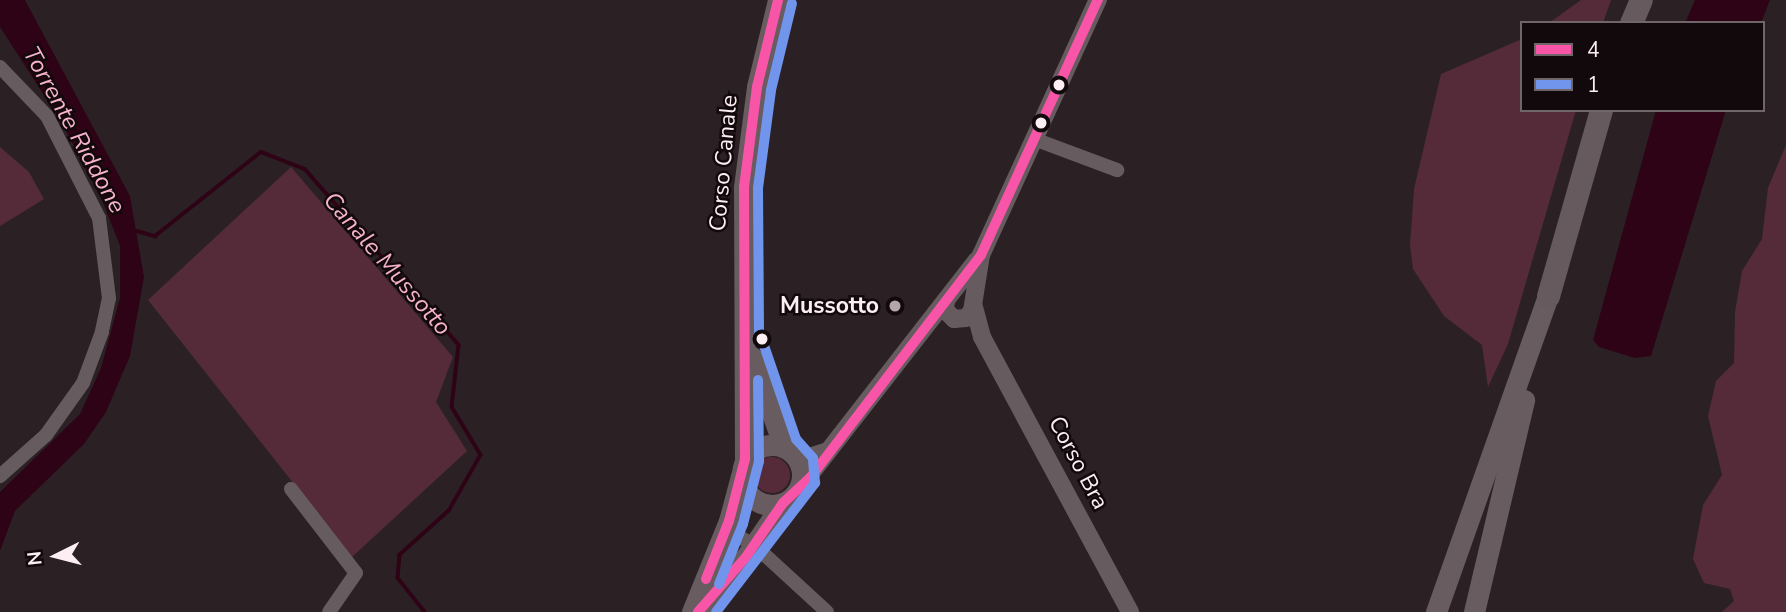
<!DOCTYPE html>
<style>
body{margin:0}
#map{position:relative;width:1786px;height:612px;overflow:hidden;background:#2b2124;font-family:"Nunito Sans",sans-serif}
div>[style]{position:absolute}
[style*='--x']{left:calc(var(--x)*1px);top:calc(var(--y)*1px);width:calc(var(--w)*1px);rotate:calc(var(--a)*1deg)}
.green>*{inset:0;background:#552b3a}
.round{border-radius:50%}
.water>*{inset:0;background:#2f0316}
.stream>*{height:3.5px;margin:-1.75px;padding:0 1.75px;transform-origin:1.75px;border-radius:1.75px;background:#2f0316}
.minor>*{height:14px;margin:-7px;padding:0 7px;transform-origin:7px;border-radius:7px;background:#665b5f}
.tertiary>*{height:18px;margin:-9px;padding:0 9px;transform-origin:9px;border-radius:9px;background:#665b5f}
.primary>*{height:21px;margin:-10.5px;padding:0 10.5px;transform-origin:10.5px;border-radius:10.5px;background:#695c60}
.primary>.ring{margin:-10.5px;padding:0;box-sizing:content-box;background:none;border:21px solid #695c60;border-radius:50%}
.trunk>*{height:23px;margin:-11.5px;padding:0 11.5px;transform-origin:11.5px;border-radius:11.5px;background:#665a5e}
.bus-1>*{height:10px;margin:-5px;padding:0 5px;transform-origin:5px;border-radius:5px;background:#f855a9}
.bus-2>*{height:10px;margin:-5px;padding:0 5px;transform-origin:5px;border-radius:5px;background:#7194ed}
.dots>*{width:19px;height:19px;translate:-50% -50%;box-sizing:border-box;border:4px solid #12090c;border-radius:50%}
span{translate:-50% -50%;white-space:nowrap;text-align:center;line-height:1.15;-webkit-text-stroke:5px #12090c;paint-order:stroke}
.street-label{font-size:23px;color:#fdeef3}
.poi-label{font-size:23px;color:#fdeef3;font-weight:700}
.right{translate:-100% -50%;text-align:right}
.water-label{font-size:24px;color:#f5b2c8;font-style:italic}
.legend{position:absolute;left:1520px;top:21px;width:245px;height:91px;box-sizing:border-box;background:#12090c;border:2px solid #706568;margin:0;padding:9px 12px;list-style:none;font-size:21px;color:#fdeef3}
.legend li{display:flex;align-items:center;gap:14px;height:35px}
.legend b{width:35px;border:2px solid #706568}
.north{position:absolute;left:21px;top:521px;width:70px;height:70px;-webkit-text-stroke:5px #12090c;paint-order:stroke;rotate:264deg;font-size:19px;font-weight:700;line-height:28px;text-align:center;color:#fdeef3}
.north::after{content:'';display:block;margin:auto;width:24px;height:32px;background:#fdeef3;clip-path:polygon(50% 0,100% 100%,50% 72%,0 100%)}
</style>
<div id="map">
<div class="green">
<div style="clip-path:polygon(1581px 0,1611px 0,1603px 23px,1549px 23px)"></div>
<div style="clip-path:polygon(1522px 39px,1522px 110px,1576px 110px,1508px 344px,1488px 387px,1482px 345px,1444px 316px,1413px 269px,1410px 245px,1414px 189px,1441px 74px)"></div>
<div style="clip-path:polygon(1786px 145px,1786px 612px,1722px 612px,1734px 601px,1730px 589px,1704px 583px,1693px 559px,1703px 505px,1722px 475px,1708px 416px,1716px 381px,1734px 363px,1735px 312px,1742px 271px,1762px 239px,1768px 188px)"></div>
<div style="clip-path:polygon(0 147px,29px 172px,44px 199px,0 226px)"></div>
<div style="clip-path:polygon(291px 167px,453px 357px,436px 402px,467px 451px,352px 557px,148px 300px)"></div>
<div class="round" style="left:754px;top:457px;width:36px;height:36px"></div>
</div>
<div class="water">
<div style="clip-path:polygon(0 0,25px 0,130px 196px,144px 277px,130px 356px,106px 412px,84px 444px,15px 511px,0 551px,0 492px,80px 414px,101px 368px,120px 298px,120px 246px,102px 200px,62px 123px,0 27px)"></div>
<div style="clip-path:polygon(1695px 0,1770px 0,1761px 23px,1685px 23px)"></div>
<div style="clip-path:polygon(1656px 110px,1726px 110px,1651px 356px,1635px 358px,1599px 347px,1593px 340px)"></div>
</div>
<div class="stream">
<div style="--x:137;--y:231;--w:19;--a:16"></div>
<div style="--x:155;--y:236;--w:135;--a:-38.4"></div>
<div style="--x:261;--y:152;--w:47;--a:21.1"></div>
<div style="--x:305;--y:169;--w:234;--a:48.8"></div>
<div style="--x:459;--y:345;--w:62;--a:96.4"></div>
<div style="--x:452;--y:407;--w:56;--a:58.9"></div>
<div style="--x:481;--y:455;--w:64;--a:119.7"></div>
<div style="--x:449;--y:511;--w:66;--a:138.1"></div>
<div style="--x:400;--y:555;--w:23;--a:95"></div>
<div style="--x:398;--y:578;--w:43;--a:51.5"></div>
</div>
<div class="minor">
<div style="--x:0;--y:67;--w:68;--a:46.2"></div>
<div style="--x:47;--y:116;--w:114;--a:63"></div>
<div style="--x:99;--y:218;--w:81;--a:82.9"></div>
<div style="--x:109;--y:298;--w:35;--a:102"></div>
<div style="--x:102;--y:332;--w:54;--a:110.4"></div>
<div style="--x:83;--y:383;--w:64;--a:125.4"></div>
<div style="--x:46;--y:435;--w:62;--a:138.3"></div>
<div style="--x:1034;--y:139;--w:89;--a:20.5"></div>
<div style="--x:291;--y:489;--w:106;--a:52.3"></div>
<div style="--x:356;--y:573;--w:47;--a:124.7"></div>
<div style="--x:729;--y:521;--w:16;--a:63"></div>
<div style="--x:736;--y:535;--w:21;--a:29"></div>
<div style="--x:754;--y:545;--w:99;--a:42.5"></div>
</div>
<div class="tertiary">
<div style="--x:946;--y:300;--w:10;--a:96"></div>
<div style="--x:945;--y:310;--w:13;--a:45"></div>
<div style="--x:954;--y:319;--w:12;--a:-5"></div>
<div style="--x:966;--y:318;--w:9;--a:-49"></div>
<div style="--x:972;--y:311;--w:57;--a:-80.9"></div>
<div style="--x:981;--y:255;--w:281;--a:-65.4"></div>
<div style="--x:974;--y:307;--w:31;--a:75"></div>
<div style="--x:982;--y:337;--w:312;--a:61.7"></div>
<div style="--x:795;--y:455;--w:11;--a:15"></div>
<div style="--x:806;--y:458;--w:22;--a:-18"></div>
<div style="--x:798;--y:490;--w:291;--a:-52.1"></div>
</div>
<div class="primary">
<div style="--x:752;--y:357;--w:96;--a:70.4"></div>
<div class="ring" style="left:742px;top:445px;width:39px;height:39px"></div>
<div style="--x:745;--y:459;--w:272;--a:-90.2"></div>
<div style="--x:744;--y:187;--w:101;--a:-82.6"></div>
<div style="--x:757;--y:87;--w:89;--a:-76.4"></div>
<div style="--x:700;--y:610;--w:70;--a:-49"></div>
<div style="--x:746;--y:557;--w:65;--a:-55.6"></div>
<div style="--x:692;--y:612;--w:98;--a:-67.9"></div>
<div style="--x:729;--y:521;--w:47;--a:-75.1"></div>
<div style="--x:1436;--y:612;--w:335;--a:-70.5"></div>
<div style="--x:1474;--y:612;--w:218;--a:-76.7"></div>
</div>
<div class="trunk">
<div style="--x:1631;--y:23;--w:25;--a:-67"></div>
<div style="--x:1548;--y:296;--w:193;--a:-74.1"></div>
</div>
<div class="bus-1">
<div style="--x:706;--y:579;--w:62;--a:-68.4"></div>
<div style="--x:729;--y:521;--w:64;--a:-75.5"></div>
<div style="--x:745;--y:459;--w:272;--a:-90.2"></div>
<div style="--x:744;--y:187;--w:101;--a:-82.6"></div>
<div style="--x:757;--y:87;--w:89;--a:-76.4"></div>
<div style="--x:698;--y:612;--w:73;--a:-48.9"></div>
<div style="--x:746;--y:557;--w:65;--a:-55.6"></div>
<div style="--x:783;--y:503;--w:37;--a:-43"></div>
<div style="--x:810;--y:478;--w:281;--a:-52.5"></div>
<div style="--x:981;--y:255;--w:281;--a:-65.4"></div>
</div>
<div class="bus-2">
<div style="--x:719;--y:584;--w:65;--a:-68.2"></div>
<div style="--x:743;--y:524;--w:65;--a:-75.7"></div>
<div style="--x:759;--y:461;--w:81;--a:-90.7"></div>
<div style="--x:716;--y:612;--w:163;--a:-52.5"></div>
<div style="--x:815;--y:483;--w:25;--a:-95"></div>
<div style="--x:813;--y:458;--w:25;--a:-132"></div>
<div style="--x:796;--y:439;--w:114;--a:-108.9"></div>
<div style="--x:759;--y:331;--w:143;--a:-90.4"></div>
<div style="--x:758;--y:188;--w:99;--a:-82.4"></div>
<div style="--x:771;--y:90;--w:89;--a:-76.4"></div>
</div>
<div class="dots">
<div style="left:1059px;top:85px;background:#fdeef3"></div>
<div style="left:1041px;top:123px;background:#fdeef3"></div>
<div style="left:895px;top:306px;background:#b4a6ab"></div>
<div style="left:762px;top:339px;background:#fdeef3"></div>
</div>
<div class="street-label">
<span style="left:724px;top:163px;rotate:-85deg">Corso Canale</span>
<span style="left:1078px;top:463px;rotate:62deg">Corso Bra</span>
</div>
<div class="poi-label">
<span class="right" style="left:879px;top:306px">Mussotto</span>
</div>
<div class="water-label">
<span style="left:74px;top:130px;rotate:61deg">Torrente Riddone</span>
<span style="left:387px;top:264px;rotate:49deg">Canale Mussotto</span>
</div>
<ul class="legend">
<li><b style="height:9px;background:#f855a9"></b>4</li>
<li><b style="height:9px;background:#7194ed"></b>1</li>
</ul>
<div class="north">N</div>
</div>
